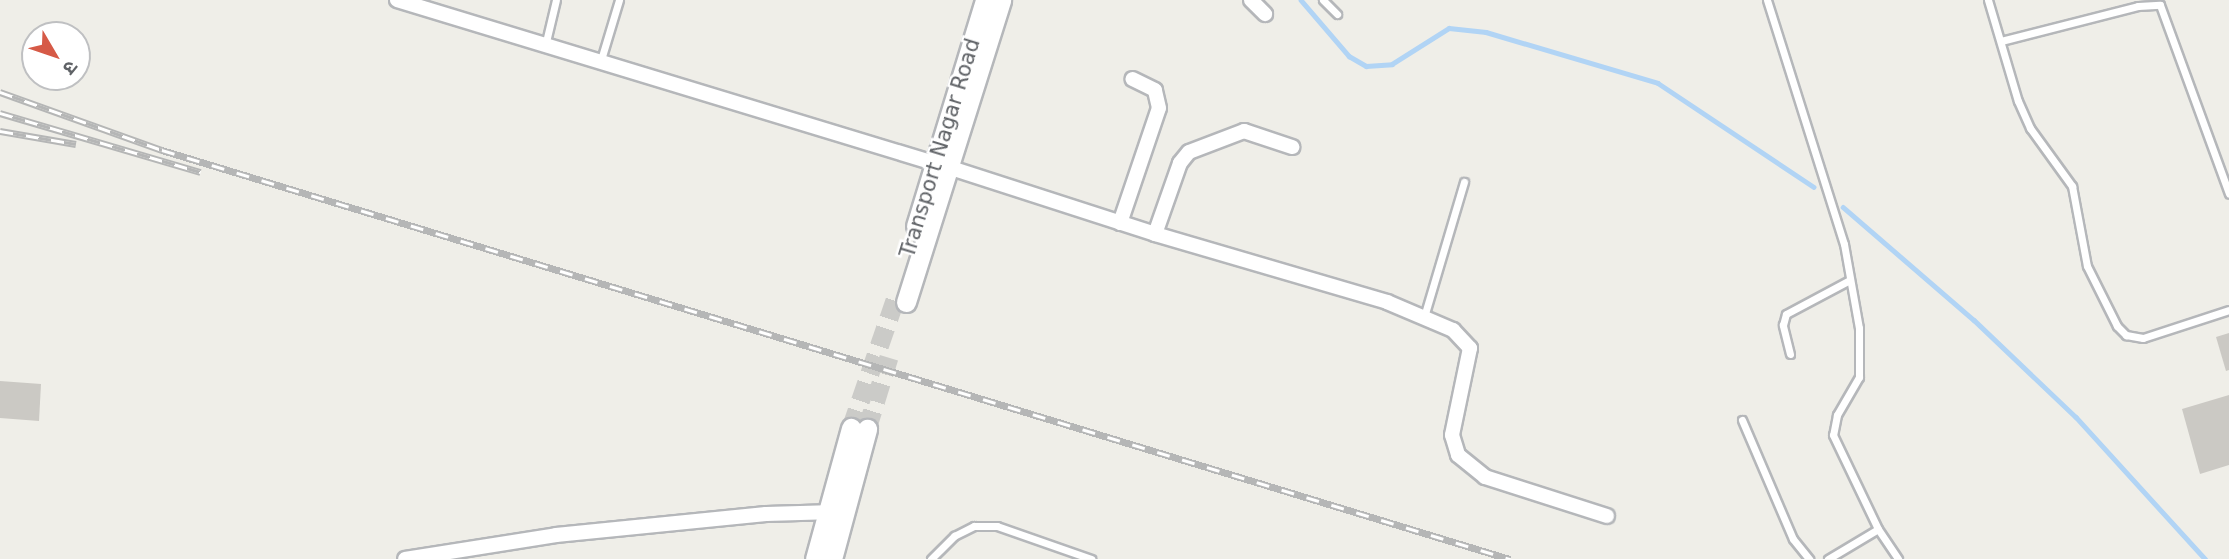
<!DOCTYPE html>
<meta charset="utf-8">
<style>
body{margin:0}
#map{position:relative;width:2229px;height:559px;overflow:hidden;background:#efeee8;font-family:"DejaVu Sans","Noto Sans Devanagari",sans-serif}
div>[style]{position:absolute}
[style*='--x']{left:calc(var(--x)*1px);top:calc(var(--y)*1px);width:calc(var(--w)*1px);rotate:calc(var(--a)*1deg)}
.stream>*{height:4.5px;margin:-2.25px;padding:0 2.25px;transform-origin:2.25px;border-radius:2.25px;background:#b1d4f5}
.building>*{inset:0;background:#cbc9c4}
.secondary-tunnel>*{height:19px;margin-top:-9.5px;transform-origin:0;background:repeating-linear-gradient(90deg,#cbcbc8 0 19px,transparent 0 29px)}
.roads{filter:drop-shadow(2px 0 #b5b7ba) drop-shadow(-2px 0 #b5b7ba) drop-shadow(0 2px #b5b7ba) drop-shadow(0 -2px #b5b7ba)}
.service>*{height:7px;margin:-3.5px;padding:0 3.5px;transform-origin:3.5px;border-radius:3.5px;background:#fff}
.minor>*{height:14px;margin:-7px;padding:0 7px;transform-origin:7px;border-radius:7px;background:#fff}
.secondary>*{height:19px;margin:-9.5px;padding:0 9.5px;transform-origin:9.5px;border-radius:9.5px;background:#fff}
.rail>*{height:7px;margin-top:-3.5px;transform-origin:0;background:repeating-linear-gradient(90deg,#fff 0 13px,#b5b6b6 0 26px);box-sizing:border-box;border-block:2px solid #b5b6b6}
span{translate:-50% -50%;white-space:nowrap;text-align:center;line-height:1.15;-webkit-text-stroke:5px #fff;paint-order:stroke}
.street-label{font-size:21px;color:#5f6266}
.north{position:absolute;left:21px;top:21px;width:70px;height:70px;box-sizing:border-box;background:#fff;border:2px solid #bfc0c2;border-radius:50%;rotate:129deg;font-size:19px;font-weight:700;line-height:28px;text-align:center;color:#5f6266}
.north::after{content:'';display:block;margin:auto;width:24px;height:32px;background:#d65a47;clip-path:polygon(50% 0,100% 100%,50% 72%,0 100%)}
</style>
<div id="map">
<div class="stream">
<div style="--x:1301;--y:0;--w:74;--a:49.4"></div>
<div style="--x:1349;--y:56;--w:20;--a:30"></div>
<div style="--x:1366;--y:66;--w:26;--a:-4"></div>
<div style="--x:1392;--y:64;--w:67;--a:-32.3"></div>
<div style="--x:1449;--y:28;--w:37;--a:6"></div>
<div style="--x:1486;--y:32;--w:179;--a:16.5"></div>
<div style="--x:1658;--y:83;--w:187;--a:33.7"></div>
<div style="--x:1843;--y:207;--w:173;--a:40.8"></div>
<div style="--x:1974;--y:320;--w:141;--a:43.6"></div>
<div style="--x:2076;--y:417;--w:192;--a:47.7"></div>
</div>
<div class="building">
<div style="clip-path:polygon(2229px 333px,2229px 370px,2226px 371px,2216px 337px)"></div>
<div style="clip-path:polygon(0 381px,41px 384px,39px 421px,0 418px)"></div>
<div style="clip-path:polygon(2229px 395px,2229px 465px,2200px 474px,2182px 409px)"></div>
</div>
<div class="secondary-tunnel">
<div style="--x:851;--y:428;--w:139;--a:-71"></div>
<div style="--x:867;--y:429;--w:75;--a:-73"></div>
</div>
<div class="roads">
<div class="service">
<div style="--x:1323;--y:0;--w:20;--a:45"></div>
<div style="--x:1767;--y:0;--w:256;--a:72.5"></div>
<div style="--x:1844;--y:244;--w:85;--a:79.9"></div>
<div style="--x:1859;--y:328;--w:49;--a:90"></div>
<div style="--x:1859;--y:377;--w:44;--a:120.1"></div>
<div style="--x:1837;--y:415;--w:20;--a:101"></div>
<div style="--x:1833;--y:435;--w:104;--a:64.4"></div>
<div style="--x:1878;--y:529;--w:36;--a:56"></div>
<div style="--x:1988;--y:0;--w:105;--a:73.5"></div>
<div style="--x:2018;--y:101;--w:30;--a:66"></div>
<div style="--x:2030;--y:128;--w:72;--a:54.1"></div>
<div style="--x:2072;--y:186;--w:81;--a:79.4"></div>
<div style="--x:2087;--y:266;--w:67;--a:63.4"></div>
<div style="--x:2117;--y:326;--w:13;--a:45"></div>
<div style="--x:2126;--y:335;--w:17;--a:10"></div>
<div style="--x:2143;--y:338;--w:90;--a:-18"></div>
<div style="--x:2001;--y:41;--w:141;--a:-14.3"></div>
<div style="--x:2138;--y:6;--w:22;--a:-3"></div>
<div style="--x:2160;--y:5;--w:201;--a:69.9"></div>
<div style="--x:545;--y:46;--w:47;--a:-76.6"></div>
<div style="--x:600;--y:63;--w:66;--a:-73.2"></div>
<div style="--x:1424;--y:317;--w:141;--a:-73.5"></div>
<div style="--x:1790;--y:354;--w:30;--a:-104"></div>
<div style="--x:1783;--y:325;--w:11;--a:-75"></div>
<div style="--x:1786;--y:314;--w:72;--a:-28"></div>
<div style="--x:1742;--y:420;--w:129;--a:66.8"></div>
<div style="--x:1793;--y:539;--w:26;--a:51"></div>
<div style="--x:931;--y:559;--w:33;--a:-45"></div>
<div style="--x:954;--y:536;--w:22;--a:-27"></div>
<div style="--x:974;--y:526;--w:23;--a:0"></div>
<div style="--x:997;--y:526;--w:100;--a:19.3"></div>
<div style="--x:1828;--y:559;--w:58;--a:-31"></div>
</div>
<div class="minor">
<div style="--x:397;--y:0;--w:561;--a:16.89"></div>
<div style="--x:1251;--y:0;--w:20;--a:45"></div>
<div style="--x:948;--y:167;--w:218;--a:17.9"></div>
<div style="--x:1155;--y:234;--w:242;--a:16.3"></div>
<div style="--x:1387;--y:302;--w:72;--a:23"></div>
<div style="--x:1453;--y:330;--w:25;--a:47"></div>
<div style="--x:1470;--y:348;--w:89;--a:101.7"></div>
<div style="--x:1452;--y:435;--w:21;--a:73"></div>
<div style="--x:1458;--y:455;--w:35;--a:39"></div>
<div style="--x:1485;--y:477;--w:128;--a:17.7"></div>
<div style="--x:1120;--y:223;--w:121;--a:-71.3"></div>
<div style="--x:1159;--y:108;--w:18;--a:-103"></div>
<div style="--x:1155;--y:90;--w:25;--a:-154"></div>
<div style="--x:1155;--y:234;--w:75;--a:-70.6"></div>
<div style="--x:1180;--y:163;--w:14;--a:-51"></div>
<div style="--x:1189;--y:152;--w:59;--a:-20.9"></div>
<div style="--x:1244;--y:131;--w:51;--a:18.4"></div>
<div style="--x:405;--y:559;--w:153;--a:-9"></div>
<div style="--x:556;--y:535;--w:211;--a:-5.7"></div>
<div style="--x:766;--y:514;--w:69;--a:-1.7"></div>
</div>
<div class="secondary">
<div style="--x:916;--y:226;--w:236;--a:-73"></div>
<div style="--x:906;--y:302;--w:317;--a:-72.5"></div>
<div style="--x:815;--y:559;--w:136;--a:-74.6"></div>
<div style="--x:832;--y:559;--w:135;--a:-74.9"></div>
</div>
</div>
<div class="rail">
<div style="--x:0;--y:92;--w:172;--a:19.7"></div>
<div style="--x:162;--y:150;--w:1409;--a:16.88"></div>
<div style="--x:0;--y:113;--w:209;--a:16.4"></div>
<div style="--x:0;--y:131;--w:77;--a:9.7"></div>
</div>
<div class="street-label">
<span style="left:940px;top:148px;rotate:-73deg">Transport Nagar Road</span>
</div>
<div class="north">उ</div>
</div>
